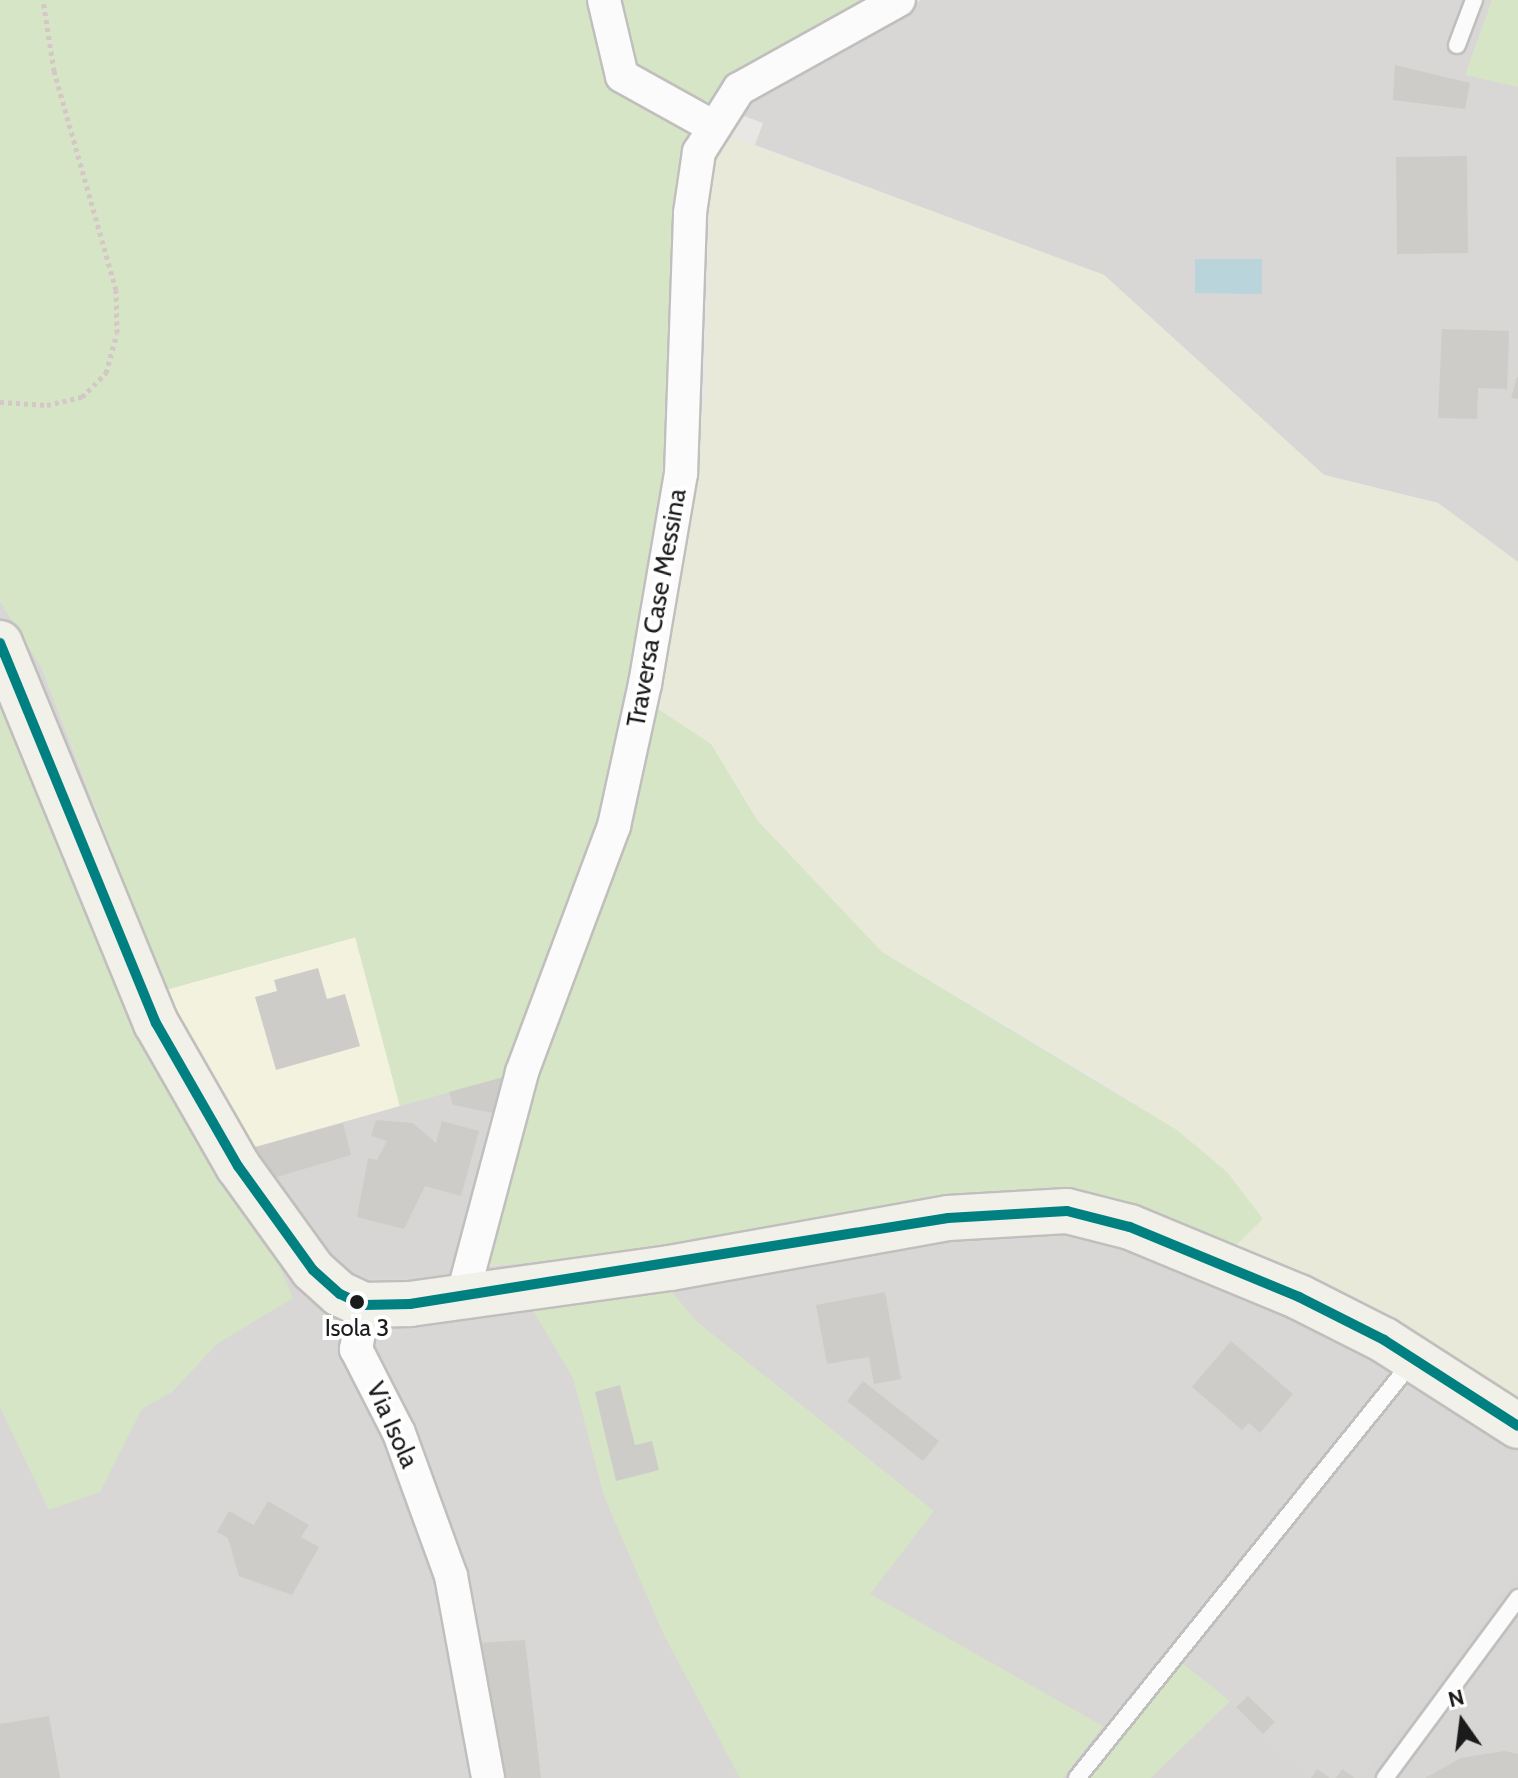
<!DOCTYPE html>
<style>
body{margin:0}
#map{position:relative;width:1518px;height:1778px;overflow:hidden;background:#e9e7e4;font-family:Cabin,sans-serif}
div>[style]{position:absolute}
[style*='--x']{left:calc(var(--x)*1px);top:calc(var(--y)*1px);width:calc(var(--w)*1px);rotate:calc(var(--a)*1deg)}
.residential>*{inset:0;background:#d8d7d5}
.education>*{inset:0;background:#f3f2df}
.religious>*{inset:0;background:#d7d6d5}
.farmland>*{inset:0;background:#e8e9d8}
.grass>*{inset:0;background:#d6e5c5}
.water>*{inset:0;background:#b9d4da}
.building>*{inset:0;background:#ceccc9}
.path>*{height:5px;margin-top:-2.5px;transform-origin:0;background:repeating-linear-gradient(90deg,#d4c7c5 0 4px,transparent 0 8px)}
.roads{filter:drop-shadow(2px 0 #c0bfbe) drop-shadow(-2px 0 #c0bfbe) drop-shadow(0 2px #c0bfbe) drop-shadow(0 -2px #c0bfbe)}
.lane>*{height:16px;margin:-8px;padding:0 8px;transform-origin:8px;border-radius:8px;background:#fcfbfb}
.street>*{height:32px;margin:-16px;padding:0 16px;transform-origin:16px;border-radius:16px;background:#fcfbfb}
.secondary>*{height:44px;margin:-22px;padding:0 22px;transform-origin:22px;border-radius:22px;background:#f1f1e9}
.bus-1>*{height:10px;margin:-5px;padding:0 5px;transform-origin:5px;border-radius:5px;background:#008080}
.dots>*{width:22px;height:22px;translate:-50% -50%;box-sizing:border-box;border:4px solid #fff;border-radius:50%}
span{translate:-50% -50%;white-space:nowrap;text-align:center;line-height:1.15;-webkit-text-stroke:8px #fff;paint-order:stroke}
.bus-label{font-size:24px;color:#1b1b1b}
.street-label{font-size:26px;color:#1b1b1b}
.north{position:absolute;left:1422px;top:1682px;width:80px;height:80px;-webkit-text-stroke:6px #fff;paint-order:stroke;rotate:346deg;font-size:22px;font-weight:700;line-height:32px;text-align:center;color:#1b1b1b}
.north::after{content:'';display:block;margin:auto;width:28px;height:36px;background:#1b1b1b;clip-path:polygon(50% 0,100% 100%,50% 72%,0 100%)}
</style>
<div id="map">
<div class="residential">
<div style="clip-path:polygon(921px 0,1518px 0,1518px 562px,1438px 503px,1324px 475px,1104px 275px,755px 145px,763px 123px,736px 113px,747px 99px)"></div>
<div style="clip-path:polygon(0 601px,42px 668px,152px 958px,356px 937px,515px 1074px,460px 1269px,619px 1254px,947px 1198px,1048px 1191px,1518px 1408px,1518px 1778px,0 1778px)"></div>
</div>
<div class="education">
<div style="clip-path:polygon(356px 937px,400px 1106px,249px 1149px,165px 990px)"></div>
</div>
<div class="religious">
<div style="clip-path:polygon(515px 1074px,459px 1269px,448px 1277px,365px 1277px,331px 1253px,249px 1149px)"></div>
<div style="clip-path:polygon(1518px 1570px,1518px 1778px,1361px 1778px,1447px 1664px)"></div>
<div style="clip-path:polygon(1230px 1701px,1263px 1734px,1310px 1778px,1151px 1778px)"></div>
</div>
<div class="farmland">
<div style="clip-path:polygon(733px 138px,1104px 275px,1324px 475px,1438px 503px,1518px 562px,1518px 1408px,1231px 1250px,1227px 1172px,1117px 1090px,882px 952px,757px 820px,711px 744px,652px 705px,706px 396px,710px 157px)"></div>
</div>
<div class="grass">
<div style="clip-path:polygon(0 0,591px 0,593px 16px,691px 136px,658px 522px,604px 813px,515px 1074px,400px 1106px,355px 937px,165px 990px,42px 668px,0 601px)"></div>
<div style="clip-path:polygon(614px 0,870px 0,758px 60px,717px 105px,637px 73px)"></div>
<div style="clip-path:polygon(1492px 0,1518px 0,1518px 87px,1465px 75px)"></div>
<div style="clip-path:polygon(0 681px,121px 1000px,273px 1251px,293px 1298px,217px 1344px,172px 1392px,142px 1409px,100px 1492px,49px 1510px,0 1407px)"></div>
<div style="clip-path:polygon(652px 705px,711px 744px,757px 820px,882px 952px,1177px 1130px,1227px 1172px,1263px 1219px,1231px 1250px,1048px 1191px,1007px 1192px,619px 1254px,492px 1266px,487px 1257px,534px 1073px)"></div>
<div style="clip-path:polygon(667px 1286px,695px 1320px,934px 1511px,870px 1594px,1103px 1726px,1063px 1778px,740px 1778px,663px 1633px,604px 1496px,573px 1378px,527px 1300px,578px 1293px,583px 1305px,598px 1301px,596px 1290px)"></div>
<div style="clip-path:polygon(1181px 1662px,1230px 1701px,1151px 1778px,1090px 1778px)"></div>
</div>
<div class="water">
<div style="clip-path:polygon(1195px 259px,1262px 259px,1262px 294px,1195px 293px)"></div>
</div>
<div class="building">
<div style="clip-path:polygon(1395px 65px,1470px 83px,1465px 109px,1393px 100px)"></div>
<div style="clip-path:polygon(1467px 156px,1468px 253px,1397px 254px,1396px 157px)"></div>
<div style="clip-path:polygon(1442px 329px,1509px 331px,1507px 389px,1478px 388px,1477px 419px,1438px 418px)"></div>
<div style="clip-path:polygon(1517px 377px,1518px 377px,1518px 399px,1511px 398px)"></div>
<div style="clip-path:polygon(318px 968px,327px 999px,345px 994px,360px 1046px,276px 1070px,255px 997px,277px 991px,274px 980px)"></div>
<div style="clip-path:polygon(515px 1074px,503px 1115px,453px 1105px,449px 1092px)"></div>
<div style="clip-path:polygon(376px 1120px,413px 1123px,436px 1143px,442px 1121px,479px 1131px,461px 1196px,425px 1186px,404px 1229px,357px 1217px,368px 1158px,377px 1160px,387px 1141px,371px 1136px)"></div>
<div style="clip-path:polygon(343px 1123px,351px 1155px,270px 1179px,249px 1149px)"></div>
<div style="clip-path:polygon(885px 1292px,901px 1379px,874px 1384px,869px 1357px,827px 1364px,816px 1305px)"></div>
<div style="clip-path:polygon(1231px 1341px,1293px 1394px,1260px 1433px,1249px 1423px,1242px 1430px,1192px 1387px)"></div>
<div style="clip-path:polygon(863px 1381px,939px 1441px,923px 1461px,847px 1401px)"></div>
<div style="clip-path:polygon(620px 1385px,635px 1445px,652px 1441px,659px 1470px,616px 1481px,595px 1392px)"></div>
<div style="clip-path:polygon(268px 1501px,309px 1525px,301px 1537px,319px 1547px,292px 1595px,239px 1576px,228px 1538px,217px 1532px,229px 1511px,254px 1525px)"></div>
<div style="clip-path:polygon(525px 1640px,541px 1778px,502px 1778px,479px 1643px)"></div>
<div style="clip-path:polygon(1248px 1696px,1275px 1722px,1263px 1734px,1236px 1707px)"></div>
<div style="clip-path:polygon(49px 1716px,60px 1778px,0 1778px,0 1724px)"></div>
<div style="clip-path:polygon(1504px 1751px,1518px 1754px,1518px 1778px,1425px 1778px,1461px 1758px)"></div>
<div style="clip-path:polygon(1317px 1769px,1330px 1778px,1311px 1778px)"></div>
<div style="clip-path:polygon(1342px 1769px,1355px 1778px,1336px 1778px)"></div>
</div>
<div class="path">
<div style="--x:0;--y:402;--w:47;--a:3.7"></div>
<div style="--x:47;--y:405;--w:36;--a:-13"></div>
<div style="--x:82;--y:397;--w:34;--a:-45"></div>
<div style="--x:106;--y:373;--w:41;--a:-74.6"></div>
<div style="--x:117;--y:333;--w:43;--a:-91.3"></div>
<div style="--x:116;--y:290;--w:228;--a:-105.8"></div>
<div style="--x:54;--y:71;--w:72;--a:-98.8"></div>
</div>
<div class="roads">
<div class="lane">
<div style="--x:1457;--y:45;--w:48;--a:-69.3"></div>
<div style="--x:1077;--y:1778;--w:534;--a:-51.16"></div>
<div style="--x:1385;--y:1778;--w:224;--a:-53.5"></div>
</div>
<div class="street">
<div style="--x:604;--y:0;--w:78;--a:76.7"></div>
<div style="--x:622;--y:76;--w:103;--a:29.1"></div>
<div style="--x:462;--y:1298;--w:234;--a:-75.1"></div>
<div style="--x:522;--y:1072;--w:263;--a:-69.5"></div>
<div style="--x:614;--y:826;--w:145;--a:-77.7"></div>
<div style="--x:645;--y:684;--w:213;--a:-80.3"></div>
<div style="--x:681;--y:474;--w:261;--a:-88"></div>
<div style="--x:690;--y:213;--w:62;--a:-81.6"></div>
<div style="--x:699;--y:152;--w:75;--a:-57.6"></div>
<div style="--x:739;--y:89;--w:183;--a:-29.1"></div>
<div style="--x:364;--y:1305;--w:45;--a:100.3"></div>
<div style="--x:356;--y:1349;--w:94;--a:62.9"></div>
<div style="--x:399;--y:1433;--w:152;--a:70"></div>
<div style="--x:451;--y:1576;--w:205;--a:79.6"></div>
</div>
<div class="secondary">
<div style="--x:0;--y:643;--w:411;--a:67.7"></div>
<div style="--x:156;--y:1023;--w:165;--a:60.2"></div>
<div style="--x:238;--y:1166;--w:128;--a:54.2"></div>
<div style="--x:313;--y:1270;--w:36;--a:42"></div>
<div style="--x:340;--y:1294;--w:26;--a:25"></div>
<div style="--x:364;--y:1305;--w:46;--a:-1.2"></div>
<div style="--x:410;--y:1304;--w:262;--a:-7.9"></div>
<div style="--x:670;--y:1268;--w:282;--a:-10.2"></div>
<div style="--x:948;--y:1218;--w:119;--a:-3.4"></div>
<div style="--x:1067;--y:1211;--w:65;--a:14.3"></div>
<div style="--x:1130;--y:1227;--w:183;--a:22.5"></div>
<div style="--x:1299;--y:1297;--w:95;--a:26.8"></div>
<div style="--x:1384;--y:1340;--w:159;--a:32.7"></div>
</div>
</div>
<div class="bus-1">
<div style="--x:0;--y:643;--w:411;--a:67.7"></div>
<div style="--x:156;--y:1023;--w:165;--a:60.2"></div>
<div style="--x:238;--y:1166;--w:128;--a:54.2"></div>
<div style="--x:313;--y:1270;--w:36;--a:42"></div>
<div style="--x:340;--y:1294;--w:26;--a:25"></div>
<div style="--x:364;--y:1305;--w:46;--a:-1.2"></div>
<div style="--x:410;--y:1304;--w:545;--a:-9.08"></div>
<div style="--x:948;--y:1218;--w:119;--a:-3.4"></div>
<div style="--x:1067;--y:1211;--w:65;--a:14.3"></div>
<div style="--x:1130;--y:1227;--w:183;--a:22.5"></div>
<div style="--x:1299;--y:1297;--w:95;--a:26.8"></div>
<div style="--x:1384;--y:1340;--w:159;--a:32.7"></div>
</div>
<div class="dots">
<div style="left:357px;top:1302px;background:#1b1b1b"></div>
</div>
<div class="bus-label">
<span style="left:357px;top:1328px">Isola 3</span>
</div>
<div class="street-label">
<span style="left:657px;top:608px;rotate:-80deg">Traversa Case Messina</span>
<span style="left:392px;top:1425px;rotate:66deg">Via Isola</span>
</div>
<div class="north">N</div>
</div>
